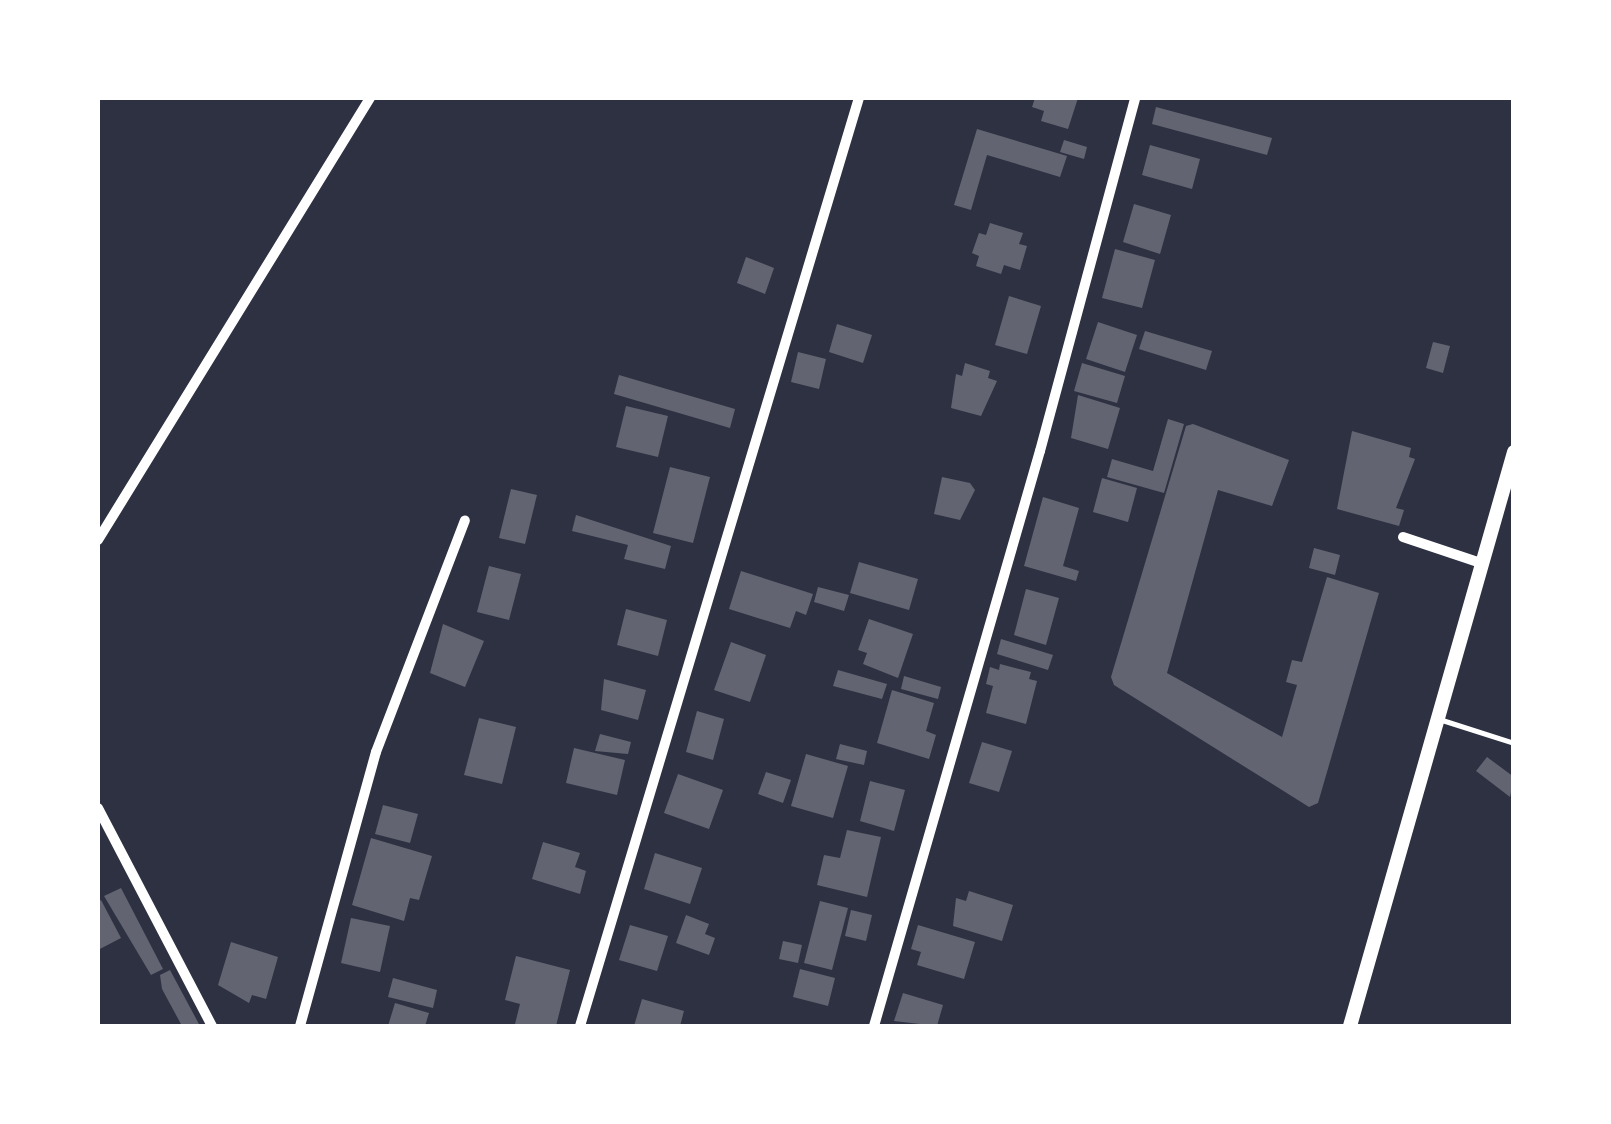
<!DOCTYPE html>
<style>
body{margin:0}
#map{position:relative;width:1611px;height:1124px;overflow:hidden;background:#2d3142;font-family:Barlow,sans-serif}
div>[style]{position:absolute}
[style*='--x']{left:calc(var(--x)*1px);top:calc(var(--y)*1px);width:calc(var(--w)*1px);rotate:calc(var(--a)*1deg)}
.building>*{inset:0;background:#626471}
.service>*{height:5px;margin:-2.5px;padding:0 2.5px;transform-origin:2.5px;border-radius:2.5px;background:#fff}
.minor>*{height:10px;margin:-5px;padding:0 5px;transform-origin:5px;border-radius:5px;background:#fff}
.tertiary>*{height:14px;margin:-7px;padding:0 7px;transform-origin:7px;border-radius:7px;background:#fff}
span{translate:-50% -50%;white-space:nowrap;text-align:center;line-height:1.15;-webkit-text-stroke:8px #fff;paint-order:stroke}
.frame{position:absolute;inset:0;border:100px solid #fff;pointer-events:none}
</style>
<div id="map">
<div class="building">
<div style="clip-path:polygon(1035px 98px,1078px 98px,1068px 129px,1041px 121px,1044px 111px,1032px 107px)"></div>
<div style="clip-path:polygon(1156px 107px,1272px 138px,1267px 155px,1152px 124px)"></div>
<div style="clip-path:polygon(977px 129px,1067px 156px,1060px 177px,987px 155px,971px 210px,954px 205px)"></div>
<div style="clip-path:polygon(1064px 140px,1087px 147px,1084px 159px,1060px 152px)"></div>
<div style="clip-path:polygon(1150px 145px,1200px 159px,1192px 189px,1142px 175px)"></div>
<div style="clip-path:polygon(1134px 204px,1171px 215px,1160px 254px,1123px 242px)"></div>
<div style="clip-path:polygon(990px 223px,1023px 233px,1019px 244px,1027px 246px,1020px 270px,1004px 265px,1001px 274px,976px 266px,979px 256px,972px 253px,979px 233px,986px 235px)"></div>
<div style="clip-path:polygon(1115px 249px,1155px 260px,1142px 308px,1102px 298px)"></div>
<div style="clip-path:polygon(746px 257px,774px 268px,765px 294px,737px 283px)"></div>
<div style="clip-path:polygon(1009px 296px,1041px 306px,1027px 354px,995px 345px)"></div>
<div style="clip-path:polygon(1098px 322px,1137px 335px,1125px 372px,1086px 359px)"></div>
<div style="clip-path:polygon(837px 324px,872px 335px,863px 363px,829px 352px)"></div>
<div style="clip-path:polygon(1145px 331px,1212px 351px,1206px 370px,1139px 349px)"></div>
<div style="clip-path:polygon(1433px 342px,1450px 346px,1443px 373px,1426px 368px)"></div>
<div style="clip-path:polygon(798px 352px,826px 359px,819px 389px,791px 382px)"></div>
<div style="clip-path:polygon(965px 363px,990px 371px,988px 378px,997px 381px,981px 416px,951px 408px,956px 374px,962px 376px)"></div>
<div style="clip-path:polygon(1082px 363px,1125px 376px,1117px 403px,1074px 391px)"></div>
<div style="clip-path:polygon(619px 375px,735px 409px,730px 428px,614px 394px)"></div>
<div style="clip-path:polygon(1078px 395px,1120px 408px,1108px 449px,1071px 438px)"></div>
<div style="clip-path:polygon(626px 406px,668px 416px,658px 457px,616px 447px)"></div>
<div style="clip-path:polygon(1168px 419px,1184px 424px,1164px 493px,1107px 477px,1112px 459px,1153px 471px)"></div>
<div style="clip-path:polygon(1193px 424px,1289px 460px,1272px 506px,1218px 490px,1167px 673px,1282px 737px,1297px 685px,1286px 682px,1292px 660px,1302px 662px,1327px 577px,1379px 593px,1318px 803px,1309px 807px,1114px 685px,1111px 677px,1186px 426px)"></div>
<div style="clip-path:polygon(1352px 431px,1411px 448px,1409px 457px,1415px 459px,1396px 508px,1404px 510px,1399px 526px,1337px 509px)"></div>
<div style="clip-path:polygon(670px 467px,710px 477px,693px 543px,653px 533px)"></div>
<div style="clip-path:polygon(942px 477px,970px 483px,975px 490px,960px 520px,934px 514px)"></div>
<div style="clip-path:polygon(1102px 478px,1137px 488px,1128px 522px,1093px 512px)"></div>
<div style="clip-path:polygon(511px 489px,537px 495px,525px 544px,499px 538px)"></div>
<div style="clip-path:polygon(1043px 497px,1079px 508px,1063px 566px,1079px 571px,1076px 581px,1024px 566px)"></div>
<div style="clip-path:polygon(576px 515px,671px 546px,665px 569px,624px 559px,628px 545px,572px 531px)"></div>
<div style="clip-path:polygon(1314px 548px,1340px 555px,1335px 575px,1309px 568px)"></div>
<div style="clip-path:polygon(859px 562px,918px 579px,909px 610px,850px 593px)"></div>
<div style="clip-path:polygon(489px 566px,521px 574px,509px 620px,477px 612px)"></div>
<div style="clip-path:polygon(741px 571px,813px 594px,806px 615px,796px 611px,790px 628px,729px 609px)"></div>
<div style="clip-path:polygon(818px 587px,849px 595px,844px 611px,814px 602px)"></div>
<div style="clip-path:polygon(1026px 589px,1059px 598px,1046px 645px,1014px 635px)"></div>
<div style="clip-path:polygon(626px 609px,667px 620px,658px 656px,617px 645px)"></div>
<div style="clip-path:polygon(869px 619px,913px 634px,898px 678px,863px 664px,867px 653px,858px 650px)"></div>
<div style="clip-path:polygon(443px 624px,484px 641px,465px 687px,430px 673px)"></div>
<div style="clip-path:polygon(1001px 639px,1053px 655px,1048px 670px,997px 654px)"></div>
<div style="clip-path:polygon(731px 642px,766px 655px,750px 702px,714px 690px)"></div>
<div style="clip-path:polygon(1000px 664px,1031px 672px,1029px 679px,1037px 681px,1026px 724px,986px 713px,993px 686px,986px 684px,990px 667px,999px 670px)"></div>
<div style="clip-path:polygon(838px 670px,887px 684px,882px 699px,833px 686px)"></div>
<div style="clip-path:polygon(904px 676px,941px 687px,938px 699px,901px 689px)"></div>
<div style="clip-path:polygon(604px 679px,646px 690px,638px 720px,601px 710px)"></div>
<div style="clip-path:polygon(892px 690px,934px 703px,926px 731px,936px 735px,929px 759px,877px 743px)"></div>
<div style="clip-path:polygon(697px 711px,724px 719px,713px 760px,686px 752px)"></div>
<div style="clip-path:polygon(479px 718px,516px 727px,502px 784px,464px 775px)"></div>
<div style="clip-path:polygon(600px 734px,631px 742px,628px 754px,595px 751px)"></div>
<div style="clip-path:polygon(982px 742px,1012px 751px,999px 792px,969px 783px)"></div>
<div style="clip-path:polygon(840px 744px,867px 751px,864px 765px,836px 759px)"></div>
<div style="clip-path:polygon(574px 748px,625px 760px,617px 795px,566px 783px)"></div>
<div style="clip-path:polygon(806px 754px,848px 766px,833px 818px,791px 806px)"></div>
<div style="clip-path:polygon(1487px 757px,1514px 777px,1510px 797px,1476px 771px)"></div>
<div style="clip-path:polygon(766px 772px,791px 780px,783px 803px,758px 794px)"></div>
<div style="clip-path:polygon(678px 774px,723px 790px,709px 829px,664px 813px)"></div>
<div style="clip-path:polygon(870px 781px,905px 790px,894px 831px,860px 821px)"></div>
<div style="clip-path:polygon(383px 805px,418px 814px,410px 843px,375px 834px)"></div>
<div style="clip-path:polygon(847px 830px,881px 837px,867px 897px,817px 885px,824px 855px,840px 858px)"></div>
<div style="clip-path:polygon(371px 838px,432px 856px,419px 900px,410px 898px,404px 921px,352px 905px)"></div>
<div style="clip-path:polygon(543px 842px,580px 853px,575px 867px,586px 871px,580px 894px,532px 879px)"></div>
<div style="clip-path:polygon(655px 853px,702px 868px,690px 904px,644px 889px)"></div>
<div style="clip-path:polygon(121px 888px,163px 969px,151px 975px,104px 896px)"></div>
<div style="clip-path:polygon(969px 891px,1013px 905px,1002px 941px,953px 926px,956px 898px,966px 901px)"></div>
<div style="clip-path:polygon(101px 900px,121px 938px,98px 950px,98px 902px)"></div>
<div style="clip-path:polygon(820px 901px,848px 908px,832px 970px,804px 963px)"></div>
<div style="clip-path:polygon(851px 910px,872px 915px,866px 941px,845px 936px)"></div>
<div style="clip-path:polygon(686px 915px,709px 924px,705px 934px,715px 938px,709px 955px,676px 943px)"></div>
<div style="clip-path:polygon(351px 918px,390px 926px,380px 972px,341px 963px)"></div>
<div style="clip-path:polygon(630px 925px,668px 936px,657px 971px,619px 960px)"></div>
<div style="clip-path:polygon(918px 925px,975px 942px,964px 979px,917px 965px,921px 952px,911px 949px)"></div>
<div style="clip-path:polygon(783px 941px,802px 945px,798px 963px,779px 959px)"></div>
<div style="clip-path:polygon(231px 942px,278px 957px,266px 999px,252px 995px,249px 1003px,218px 985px)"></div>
<div style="clip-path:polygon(516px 956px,570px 970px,556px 1026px,515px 1024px,520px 1004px,505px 1000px)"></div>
<div style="clip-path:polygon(800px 969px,835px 978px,828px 1006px,793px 997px)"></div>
<div style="clip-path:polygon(170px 970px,200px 1026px,182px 1026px,162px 989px,160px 975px)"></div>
<div style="clip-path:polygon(393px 978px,437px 990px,433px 1008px,388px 997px)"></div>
<div style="clip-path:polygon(903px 993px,943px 1005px,937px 1026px,894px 1021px)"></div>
<div style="clip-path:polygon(642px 999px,684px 1011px,680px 1026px,634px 1026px)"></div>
<div style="clip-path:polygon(395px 1003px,429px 1013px,425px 1026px,388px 1026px)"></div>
</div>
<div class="service">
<div style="--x:1442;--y:720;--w:76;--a:17.7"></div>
</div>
<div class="minor">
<div style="--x:1403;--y:537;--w:82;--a:18.4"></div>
<div style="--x:98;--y:540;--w:519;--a:-58.39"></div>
<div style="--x:98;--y:808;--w:246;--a:62.4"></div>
<div style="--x:300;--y:1026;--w:284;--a:-74.5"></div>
<div style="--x:376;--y:752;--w:248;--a:-69"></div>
<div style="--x:580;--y:1026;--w:969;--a:-73.27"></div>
<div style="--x:874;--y:1026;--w:598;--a:-73.9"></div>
<div style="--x:1040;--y:451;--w:366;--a:-74.9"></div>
</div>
<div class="tertiary">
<div style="--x:1350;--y:1026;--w:597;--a:-74.05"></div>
</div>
<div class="frame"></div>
</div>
